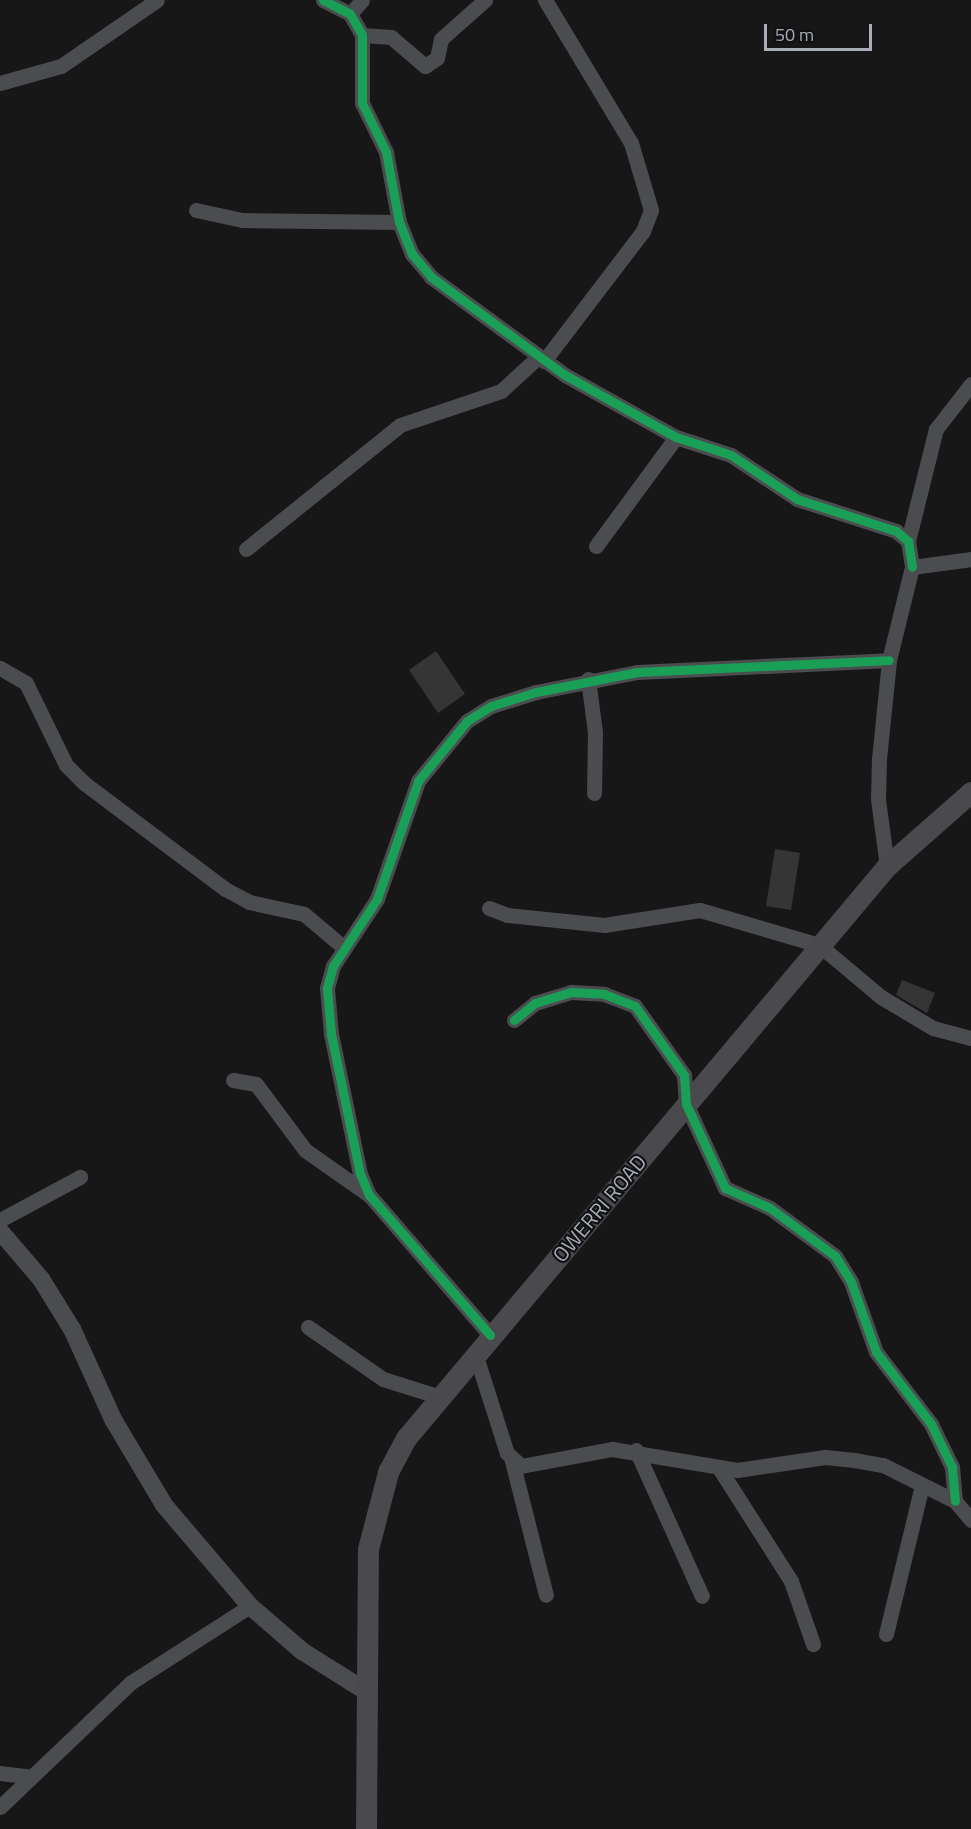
<!DOCTYPE html>
<style>
body{margin:0}
#map{position:relative;width:971px;height:1829px;overflow:hidden;background:#171717;font-family:"Titillium Web",sans-serif}
div>[style]{position:absolute}
[style*='--x']{left:calc(var(--x)*1px);top:calc(var(--y)*1px);width:calc(var(--w)*1px);rotate:calc(var(--a)*1deg)}
.building>*{inset:0;background:#353536}
.minor>*{height:15px;margin:-7.5px;padding:0 7.5px;transform-origin:7.5px;border-radius:7.5px;background:#4b4c50}
.tertiary>*{height:18px;margin:-9px;padding:0 9px;transform-origin:9px;border-radius:9px;background:#4b4c50}
.secondary>*{height:21px;margin:-10.5px;padding:0 10.5px;transform-origin:10.5px;border-radius:10.5px;background:#4a4a4e}
.cycleway>*{height:9px;margin:-4.5px;padding:0 4.5px;transform-origin:4.5px;border-radius:4.5px;background:#1a9f57}
span{translate:-50% -50%;white-space:nowrap;text-align:center;line-height:1.15;-webkit-text-stroke:4.5px #111113;paint-order:stroke}
.street-label{font-size:21px;color:#a8adb8}
.scale{position:absolute;left:764px;top:24px;width:108px;height:27px;box-sizing:border-box;border:3px solid #a8adb8;border-top:0;padding-left:8px;font-size:18px;line-height:21px;white-space:nowrap;color:#a8adb8;-webkit-text-stroke:4px #111113;paint-order:stroke}
</style>
<div id="map">
<div class="building">
<div style="clip-path:polygon(436px 651px,465px 694px,438px 713px,409px 670px)"></div>
<div style="clip-path:polygon(775px 849px,800px 853px,791px 910px,766px 906px)"></div>
<div style="clip-path:polygon(902px 980px,935px 993px,927px 1013px,896px 995px)"></div>
</div>
<div class="minor">
<div style="--x:323;--y:0;--w:30;--a:27"></div>
<div style="--x:350;--y:14;--w:24;--a:60"></div>
<div style="--x:362;--y:35;--w:68;--a:90"></div>
<div style="--x:362;--y:103;--w:55;--a:63.9"></div>
<div style="--x:386;--y:152;--w:71;--a:79.5"></div>
<div style="--x:399;--y:222;--w:35;--a:68"></div>
<div style="--x:412;--y:254;--w:30;--a:50"></div>
<div style="--x:431;--y:277;--w:166;--a:36.2"></div>
<div style="--x:565;--y:375;--w:127;--a:29.2"></div>
<div style="--x:676;--y:437;--w:58;--a:18.1"></div>
<div style="--x:731;--y:455;--w:79;--a:33.7"></div>
<div style="--x:797;--y:499;--w:104;--a:17.9"></div>
<div style="--x:896;--y:531;--w:16;--a:40"></div>
<div style="--x:908;--y:541;--w:26;--a:81"></div>
<div style="--x:350;--y:14;--w:18;--a:-49"></div>
<div style="--x:362;--y:35;--w:29;--a:4"></div>
<div style="--x:391;--y:37;--w:45;--a:40.5"></div>
<div style="--x:425;--y:66;--w:14;--a:-34"></div>
<div style="--x:437;--y:58;--w:19;--a:-78"></div>
<div style="--x:441;--y:39;--w:59;--a:-41.6"></div>
<div style="--x:0;--y:83;--w:63;--a:-15.6"></div>
<div style="--x:61;--y:66;--w:116;--a:-34.5"></div>
<div style="--x:196;--y:210;--w:47;--a:12.3"></div>
<div style="--x:242;--y:220;--w:157;--a:0.7"></div>
<div style="--x:544;--y:361;--w:163;--a:-52.7"></div>
<div style="--x:643;--y:231;--w:22;--a:-69"></div>
<div style="--x:651;--y:210;--w:70;--a:-106.6"></div>
<div style="--x:631;--y:143;--w:167;--a:-121"></div>
<div style="--x:908;--y:541;--w:115;--a:-76"></div>
<div style="--x:936;--y:429;--w:57;--a:-52.1"></div>
<div style="--x:596;--y:546;--w:135;--a:-53.7"></div>
<div style="--x:246;--y:549;--w:198;--a:-38.8"></div>
<div style="--x:400;--y:425;--w:107;--a:-18.6"></div>
<div style="--x:501;--y:391;--w:50;--a:-42.6"></div>
<div style="--x:0;--y:668;--w:30;--a:30"></div>
<div style="--x:26;--y:683;--w:91;--a:64"></div>
<div style="--x:66;--y:765;--w:25;--a:45"></div>
<div style="--x:84;--y:783;--w:176;--a:36.9"></div>
<div style="--x:225;--y:889;--w:27;--a:28"></div>
<div style="--x:249;--y:902;--w:56;--a:12.3"></div>
<div style="--x:304;--y:914;--w:50;--a:40.1"></div>
<div style="--x:588;--y:679;--w:53;--a:82.5"></div>
<div style="--x:595;--y:732;--w:61;--a:90.9"></div>
<div style="--x:887;--y:866;--w:68;--a:-97.7"></div>
<div style="--x:878;--y:799;--w:40;--a:-88.6"></div>
<div style="--x:879;--y:759;--w:100;--a:-84.2"></div>
<div style="--x:889;--y:660;--w:96;--a:-76.1"></div>
<div style="--x:912;--y:567;--w:60;--a:-7.7"></div>
<div style="--x:489;--y:908;--w:19;--a:21"></div>
<div style="--x:507;--y:915;--w:98;--a:5.9"></div>
<div style="--x:604;--y:925;--w:97;--a:-8.9"></div>
<div style="--x:700;--y:910;--w:124;--a:16.4"></div>
<div style="--x:819;--y:945;--w:81;--a:40"></div>
<div style="--x:881;--y:997;--w:61;--a:30.8"></div>
<div style="--x:933;--y:1028;--w:39;--a:15"></div>
<div style="--x:514;--y:1020;--w:27;--a:-39"></div>
<div style="--x:535;--y:1003;--w:38;--a:-17"></div>
<div style="--x:571;--y:992;--w:33;--a:3"></div>
<div style="--x:604;--y:994;--w:33;--a:21"></div>
<div style="--x:635;--y:1006;--w:85;--a:54.6"></div>
<div style="--x:684;--y:1075;--w:29;--a:86"></div>
<div style="--x:686;--y:1104;--w:93;--a:65.1"></div>
<div style="--x:725;--y:1188;--w:49;--a:24"></div>
<div style="--x:770;--y:1208;--w:81;--a:36.4"></div>
<div style="--x:835;--y:1256;--w:31;--a:58"></div>
<div style="--x:851;--y:1282;--w:74;--a:70.3"></div>
<div style="--x:876;--y:1352;--w:91;--a:52.6"></div>
<div style="--x:931;--y:1424;--w:48;--a:64"></div>
<div style="--x:952;--y:1467;--w:34;--a:85"></div>
<div style="--x:233;--y:1080;--w:23;--a:10"></div>
<div style="--x:256;--y:1084;--w:82;--a:53.4"></div>
<div style="--x:305;--y:1150;--w:78;--a:35.1"></div>
<div style="--x:0;--y:1220;--w:91;--a:-28.3"></div>
<div style="--x:308;--y:1327;--w:91;--a:34.7"></div>
<div style="--x:383;--y:1379;--w:57;--a:17.5"></div>
<div style="--x:490;--y:1335;--w:185;--a:-130.8"></div>
<div style="--x:369;--y:1195;--w:23;--a:-113"></div>
<div style="--x:360;--y:1174;--w:143;--a:-101.7"></div>
<div style="--x:331;--y:1034;--w:46;--a:-95"></div>
<div style="--x:327;--y:988;--w:23;--a:-75"></div>
<div style="--x:333;--y:966;--w:80;--a:-56.7"></div>
<div style="--x:377;--y:899;--w:125;--a:-70.8"></div>
<div style="--x:418;--y:781;--w:77;--a:-50.8"></div>
<div style="--x:467;--y:721;--w:28;--a:-32"></div>
<div style="--x:491;--y:706;--w:47;--a:-17.3"></div>
<div style="--x:536;--y:692;--w:103;--a:-11.2"></div>
<div style="--x:637;--y:672;--w:252;--a:-2.7"></div>
<div style="--x:475;--y:1353;--w:105;--a:72.3"></div>
<div style="--x:507;--y:1453;--w:19;--a:43"></div>
<div style="--x:521;--y:1466;--w:93;--a:-10.6"></div>
<div style="--x:612;--y:1449;--w:127;--a:9.5"></div>
<div style="--x:737;--y:1470;--w:89;--a:-8.4"></div>
<div style="--x:825;--y:1457;--w:29;--a:6"></div>
<div style="--x:854;--y:1460;--w:29;--a:10"></div>
<div style="--x:883;--y:1465;--w:80;--a:26.6"></div>
<div style="--x:955;--y:1501;--w:25;--a:50"></div>
<div style="--x:636;--y:1450;--w:160;--a:65.7"></div>
<div style="--x:512;--y:1461;--w:138;--a:75.8"></div>
<div style="--x:719;--y:1468;--w:134;--a:57.5"></div>
<div style="--x:791;--y:1581;--w:67;--a:70.8"></div>
<div style="--x:886;--y:1634;--w:153;--a:-76.4"></div>
<div style="--x:0;--y:1773;--w:31;--a:7"></div>
<div style="--x:0;--y:1807;--w:180;--a:-43.6"></div>
<div style="--x:130;--y:1683;--w:143;--a:-32.7"></div>
</div>
<div class="tertiary">
<div style="--x:0;--y:1231;--w:63;--a:49.5"></div>
<div style="--x:41;--y:1279;--w:59;--a:58.2"></div>
<div style="--x:72;--y:1329;--w:101;--a:65.5"></div>
<div style="--x:114;--y:1421;--w:98;--a:59.2"></div>
<div style="--x:164;--y:1505;--w:133;--a:49.6"></div>
<div style="--x:250;--y:1606;--w:69;--a:40.9"></div>
<div style="--x:302;--y:1651;--w:73;--a:32.2"></div>
</div>
<div class="secondary">
<div style="--x:366;--y:1829;--w:280;--a:-89.6"></div>
<div style="--x:368;--y:1549;--w:80;--a:-75.4"></div>
<div style="--x:388;--y:1472;--w:40;--a:-62"></div>
<div style="--x:407;--y:1437;--w:746;--a:-49.95"></div>
<div style="--x:887;--y:866;--w:112;--a:-41.4"></div>
</div>
<div class="cycleway">
<div style="--x:323;--y:0;--w:30;--a:27"></div>
<div style="--x:350;--y:14;--w:24;--a:60"></div>
<div style="--x:362;--y:35;--w:68;--a:90"></div>
<div style="--x:362;--y:103;--w:55;--a:63.9"></div>
<div style="--x:386;--y:152;--w:71;--a:79.5"></div>
<div style="--x:399;--y:222;--w:35;--a:68"></div>
<div style="--x:412;--y:254;--w:30;--a:50"></div>
<div style="--x:431;--y:277;--w:166;--a:36.2"></div>
<div style="--x:565;--y:375;--w:127;--a:29.2"></div>
<div style="--x:676;--y:437;--w:58;--a:18.1"></div>
<div style="--x:731;--y:455;--w:79;--a:33.7"></div>
<div style="--x:797;--y:499;--w:104;--a:17.9"></div>
<div style="--x:896;--y:531;--w:16;--a:40"></div>
<div style="--x:908;--y:541;--w:26;--a:81"></div>
<div style="--x:514;--y:1020;--w:27;--a:-39"></div>
<div style="--x:535;--y:1003;--w:38;--a:-17"></div>
<div style="--x:571;--y:992;--w:33;--a:3"></div>
<div style="--x:604;--y:994;--w:33;--a:21"></div>
<div style="--x:635;--y:1006;--w:85;--a:54.6"></div>
<div style="--x:684;--y:1075;--w:29;--a:86"></div>
<div style="--x:686;--y:1104;--w:93;--a:65.1"></div>
<div style="--x:725;--y:1188;--w:49;--a:24"></div>
<div style="--x:770;--y:1208;--w:81;--a:36.4"></div>
<div style="--x:835;--y:1256;--w:31;--a:58"></div>
<div style="--x:851;--y:1282;--w:74;--a:70.3"></div>
<div style="--x:876;--y:1352;--w:91;--a:52.6"></div>
<div style="--x:931;--y:1424;--w:48;--a:64"></div>
<div style="--x:952;--y:1467;--w:34;--a:85"></div>
<div style="--x:490;--y:1335;--w:185;--a:-130.8"></div>
<div style="--x:369;--y:1195;--w:23;--a:-113"></div>
<div style="--x:360;--y:1174;--w:143;--a:-101.7"></div>
<div style="--x:331;--y:1034;--w:46;--a:-95"></div>
<div style="--x:327;--y:988;--w:23;--a:-75"></div>
<div style="--x:333;--y:966;--w:80;--a:-56.7"></div>
<div style="--x:377;--y:899;--w:125;--a:-70.8"></div>
<div style="--x:418;--y:781;--w:77;--a:-50.8"></div>
<div style="--x:467;--y:721;--w:28;--a:-32"></div>
<div style="--x:491;--y:706;--w:47;--a:-17.3"></div>
<div style="--x:536;--y:692;--w:103;--a:-11.2"></div>
<div style="--x:637;--y:672;--w:252;--a:-2.7"></div>
</div>
<div class="street-label">
<span style="left:599px;top:1208px;rotate:-50deg">OWERRI ROAD</span>
</div>
<div class="scale">50 m</div>
</div>
